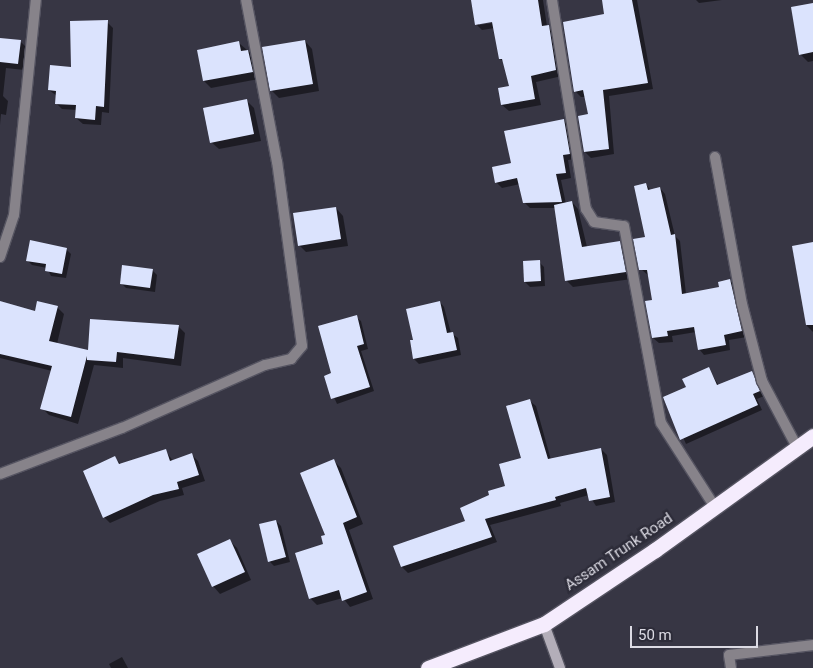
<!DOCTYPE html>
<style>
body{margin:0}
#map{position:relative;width:813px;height:668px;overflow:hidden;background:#373644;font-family:Roboto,sans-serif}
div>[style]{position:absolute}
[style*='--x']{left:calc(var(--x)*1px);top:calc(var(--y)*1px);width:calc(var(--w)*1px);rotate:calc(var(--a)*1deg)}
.shadow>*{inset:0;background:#0007}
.building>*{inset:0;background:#dbe3fd}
.roads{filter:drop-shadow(1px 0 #555461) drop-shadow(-1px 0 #555461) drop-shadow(0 1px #555461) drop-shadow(0 -1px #555461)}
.street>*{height:10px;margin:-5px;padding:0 5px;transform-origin:5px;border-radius:5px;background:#87838a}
.secondary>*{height:10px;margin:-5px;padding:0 5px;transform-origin:5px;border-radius:5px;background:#b3aeb9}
.highway>*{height:15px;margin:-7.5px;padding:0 7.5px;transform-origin:7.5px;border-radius:7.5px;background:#f5ecfd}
span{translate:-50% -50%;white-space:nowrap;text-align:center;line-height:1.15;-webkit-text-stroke:5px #2d2c39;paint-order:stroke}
.street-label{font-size:15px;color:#dcdbe4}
.scale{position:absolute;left:630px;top:626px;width:128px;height:22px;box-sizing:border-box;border:2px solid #dcdbe4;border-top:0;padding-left:6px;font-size:15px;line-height:18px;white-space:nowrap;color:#dcdbe4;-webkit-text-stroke:4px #2d2c39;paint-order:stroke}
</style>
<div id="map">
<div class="shadow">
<div style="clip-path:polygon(evenodd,472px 0,543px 0,547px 26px,555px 32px,562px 76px,536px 82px,541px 105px,509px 111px,502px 105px,510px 87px,505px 63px,500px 59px,495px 28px,482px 30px,476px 24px,472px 0,498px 20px,499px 22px,479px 25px,479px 23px,498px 20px)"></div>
<div style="clip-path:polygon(603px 0,637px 0,653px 89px,609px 96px,614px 154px,591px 158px,585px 152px,589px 115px,586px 97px,581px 97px,575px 91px,605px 15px)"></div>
<div style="clip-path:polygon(696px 0,722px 0,699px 3px)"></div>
<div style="clip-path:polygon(813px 5px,813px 61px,808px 62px,800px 54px)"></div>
<div style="clip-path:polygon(107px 22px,113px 28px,109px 113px,102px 112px,101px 125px,83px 124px,76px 118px,77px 110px,62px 109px,56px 103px,57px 96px,49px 90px,73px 68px)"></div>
<div style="clip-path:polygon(0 39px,20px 41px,27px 48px,24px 70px,6px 68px,3px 96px,8px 101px,6px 115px,1px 114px,0 125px)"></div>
<div style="clip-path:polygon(305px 41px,312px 49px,319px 91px,279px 98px,272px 91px)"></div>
<div style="clip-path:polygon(239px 43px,256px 58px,259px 79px,211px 88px,204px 81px)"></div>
<div style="clip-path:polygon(246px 100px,254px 108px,261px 141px,219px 149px,211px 142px)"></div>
<div style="clip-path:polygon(564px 120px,570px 126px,575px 159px,568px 160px,571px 178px,561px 180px,566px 204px,572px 202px,578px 209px,587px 247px,619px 242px,626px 249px,632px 279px,573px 287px,567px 281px,556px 208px,530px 208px,524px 202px,520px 184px,502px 188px,496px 182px,512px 164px)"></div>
<div style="clip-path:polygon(646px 185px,651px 190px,660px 188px,665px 194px,675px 236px,680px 241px,686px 294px,720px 288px,730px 281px,736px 286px,747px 337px,729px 340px,730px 350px,704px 355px,699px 349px,696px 332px,672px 336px,673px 342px,659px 343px,653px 338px,654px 301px,649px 276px,642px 270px,635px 240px,647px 238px)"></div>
<div style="clip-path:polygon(336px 208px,343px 216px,348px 246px,306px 252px,299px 245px)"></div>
<div style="clip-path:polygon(813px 243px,813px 332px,807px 326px,793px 247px)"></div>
<div style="clip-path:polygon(66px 249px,71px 254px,66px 278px,51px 276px,47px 268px,32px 265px,27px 260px)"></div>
<div style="clip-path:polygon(539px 262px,544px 267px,545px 286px,530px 287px,525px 282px)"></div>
<div style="clip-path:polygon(152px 270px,157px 275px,155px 292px,126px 288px,121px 283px)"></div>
<div style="clip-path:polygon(0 302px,36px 313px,57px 307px,64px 314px,57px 344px,89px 351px,178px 326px,185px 333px,181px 366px,123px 358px,123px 368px,94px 365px,78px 424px,49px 415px,42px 408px,52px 371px,0 358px)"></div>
<div style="clip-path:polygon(440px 302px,444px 307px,451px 333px,458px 338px,461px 355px,419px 364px,414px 359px,415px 341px)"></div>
<div style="clip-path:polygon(356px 317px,361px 321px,368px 349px,361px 351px,374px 391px,337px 404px,325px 377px,332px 374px)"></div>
<div style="clip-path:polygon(709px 369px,719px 386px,752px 373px,764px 396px,757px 399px,762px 410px,686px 444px,665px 397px,687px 388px)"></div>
<div style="clip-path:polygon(530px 401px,536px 406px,551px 460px,601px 449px,607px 455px,615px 502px,596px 506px,589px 495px,560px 503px,561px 506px,490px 525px,497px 542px,408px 573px,402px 567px,395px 547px,467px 522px,490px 495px,507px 486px,522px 459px)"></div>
<div style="clip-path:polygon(165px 450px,173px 461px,192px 455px,198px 461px,205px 481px,182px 488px,184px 495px,160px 501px,110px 523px,104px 517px,115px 458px,121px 464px)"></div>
<div style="clip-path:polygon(334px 461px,341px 468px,363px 524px,349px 530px,373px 599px,350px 607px,343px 598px,317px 605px,310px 598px,326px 536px)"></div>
<div style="clip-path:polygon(276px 521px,281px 526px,290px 562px,274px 566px,270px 562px)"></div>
<div style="clip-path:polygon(230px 541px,237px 548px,251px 580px,220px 594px,213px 586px)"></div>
<div style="clip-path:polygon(122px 657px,128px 668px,111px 668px,109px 664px)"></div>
</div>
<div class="building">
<div style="clip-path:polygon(471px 0,538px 0,542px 26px,549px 25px,556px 70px,531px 76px,535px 99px,501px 105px,498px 88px,509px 86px,502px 59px,499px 59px,492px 22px,475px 25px)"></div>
<div style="clip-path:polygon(602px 0,632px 0,648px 83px,603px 90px,609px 149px,584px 152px,578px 116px,588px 114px,583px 90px,574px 92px,563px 22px,604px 14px)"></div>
<div style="clip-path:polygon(813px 3px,813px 52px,799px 55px,791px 7px)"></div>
<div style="clip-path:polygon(108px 20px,104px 107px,96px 106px,95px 120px,75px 118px,76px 105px,55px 104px,56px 91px,48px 90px,50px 65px,71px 67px,70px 21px)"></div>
<div style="clip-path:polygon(0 38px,21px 40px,18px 64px,0 62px)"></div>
<div style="clip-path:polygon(305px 40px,313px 84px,270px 91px,262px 47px)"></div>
<div style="clip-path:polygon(239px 41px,241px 51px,248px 50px,253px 72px,203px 81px,197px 50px)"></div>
<div style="clip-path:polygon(247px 99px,254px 134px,210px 143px,203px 108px)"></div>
<div style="clip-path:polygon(564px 119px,570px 154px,563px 155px,566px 173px,556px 174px,562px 202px,523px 203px,517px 178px,495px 183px,492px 167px,511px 163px,504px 131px)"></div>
<div style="clip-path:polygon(646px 183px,648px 190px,660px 187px,671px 235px,675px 234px,682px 294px,719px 287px,718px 282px,730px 279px,742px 331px,724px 335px,726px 345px,698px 350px,694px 327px,667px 331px,668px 336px,652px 338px,645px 301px,652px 300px,647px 270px,639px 270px,633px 239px,645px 237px,634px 186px)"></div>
<div style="clip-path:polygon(572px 201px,582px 247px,620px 241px,626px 272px,565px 281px,554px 205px)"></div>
<div style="clip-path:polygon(336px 207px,341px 239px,298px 246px,293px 213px)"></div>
<div style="clip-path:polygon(30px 240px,67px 248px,62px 274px,45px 271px,46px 264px,26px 261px)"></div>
<div style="clip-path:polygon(813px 242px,813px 325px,806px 325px,792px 246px)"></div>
<div style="clip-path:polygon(540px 260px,541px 281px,524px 282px,523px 261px)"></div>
<div style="clip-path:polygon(122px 265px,153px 269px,150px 288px,120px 284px)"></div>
<div style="clip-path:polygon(0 301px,35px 311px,37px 301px,58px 306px,49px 341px,88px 350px,90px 319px,179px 325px,174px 359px,117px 352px,116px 362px,87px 360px,87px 356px,71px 417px,40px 409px,52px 366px,0 354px)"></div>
<div style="clip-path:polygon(440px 301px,447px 333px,453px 332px,457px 350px,413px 359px,410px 340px,413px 340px,406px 309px)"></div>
<div style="clip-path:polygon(357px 315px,364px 344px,357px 346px,370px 387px,331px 399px,324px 376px,331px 373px,318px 326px)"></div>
<div style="clip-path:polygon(709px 367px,717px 385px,752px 371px,760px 391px,753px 394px,758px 405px,680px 440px,663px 397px,686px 387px,682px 379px)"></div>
<div style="clip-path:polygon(530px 399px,548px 459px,601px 448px,610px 497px,589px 501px,586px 488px,555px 497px,556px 500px,485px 519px,492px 537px,401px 567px,393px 546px,465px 521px,460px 508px,489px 495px,488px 491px,505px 486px,499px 464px,521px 458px,506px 406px)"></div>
<div style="clip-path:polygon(166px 449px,170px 461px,192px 453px,199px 475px,177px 482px,179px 489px,153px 495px,103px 518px,83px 471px,115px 456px,119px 464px)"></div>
<div style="clip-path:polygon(334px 459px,357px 517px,343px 523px,367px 592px,342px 601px,339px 590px,309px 599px,295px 553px,323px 544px,321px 536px,325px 535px,300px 473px)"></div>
<div style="clip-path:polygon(276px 520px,286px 557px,268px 562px,259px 524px)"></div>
<div style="clip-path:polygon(230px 539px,245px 572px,212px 587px,197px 554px)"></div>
</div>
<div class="roads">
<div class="street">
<div style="--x:552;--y:0;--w:212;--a:80.8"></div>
<div style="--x:586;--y:209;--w:15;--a:58"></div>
<div style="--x:594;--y:222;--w:30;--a:8"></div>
<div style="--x:624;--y:226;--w:200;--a:79.4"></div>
<div style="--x:661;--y:423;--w:100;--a:57.3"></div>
<div style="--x:715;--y:157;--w:149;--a:79.6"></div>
<div style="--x:742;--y:304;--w:80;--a:75.4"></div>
<div style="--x:762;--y:381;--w:75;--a:62.1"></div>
<div style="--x:0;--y:257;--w:44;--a:-71.6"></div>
<div style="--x:14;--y:215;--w:216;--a:-84.2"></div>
<div style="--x:0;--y:474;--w:130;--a:-20.7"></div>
<div style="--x:122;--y:428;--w:156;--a:-23.8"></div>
<div style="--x:265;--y:365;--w:27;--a:-13"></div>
<div style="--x:291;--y:359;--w:17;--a:-50"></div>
<div style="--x:302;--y:346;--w:186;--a:-97.7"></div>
<div style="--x:277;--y:162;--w:165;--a:-100.8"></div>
<div style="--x:731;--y:668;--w:13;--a:-99"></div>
<div style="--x:729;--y:655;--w:85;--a:-6.8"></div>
</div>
<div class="secondary">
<div style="--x:544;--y:624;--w:47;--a:70"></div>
</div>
<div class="highway">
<div style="--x:428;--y:668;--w:124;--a:-20.8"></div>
<div style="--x:544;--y:624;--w:133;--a:-33.7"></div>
<div style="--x:655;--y:550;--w:195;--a:-35.8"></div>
</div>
</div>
<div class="street-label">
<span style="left:619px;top:552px;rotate:-34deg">Assam Trunk Road</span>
</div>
<div class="scale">50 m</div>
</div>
